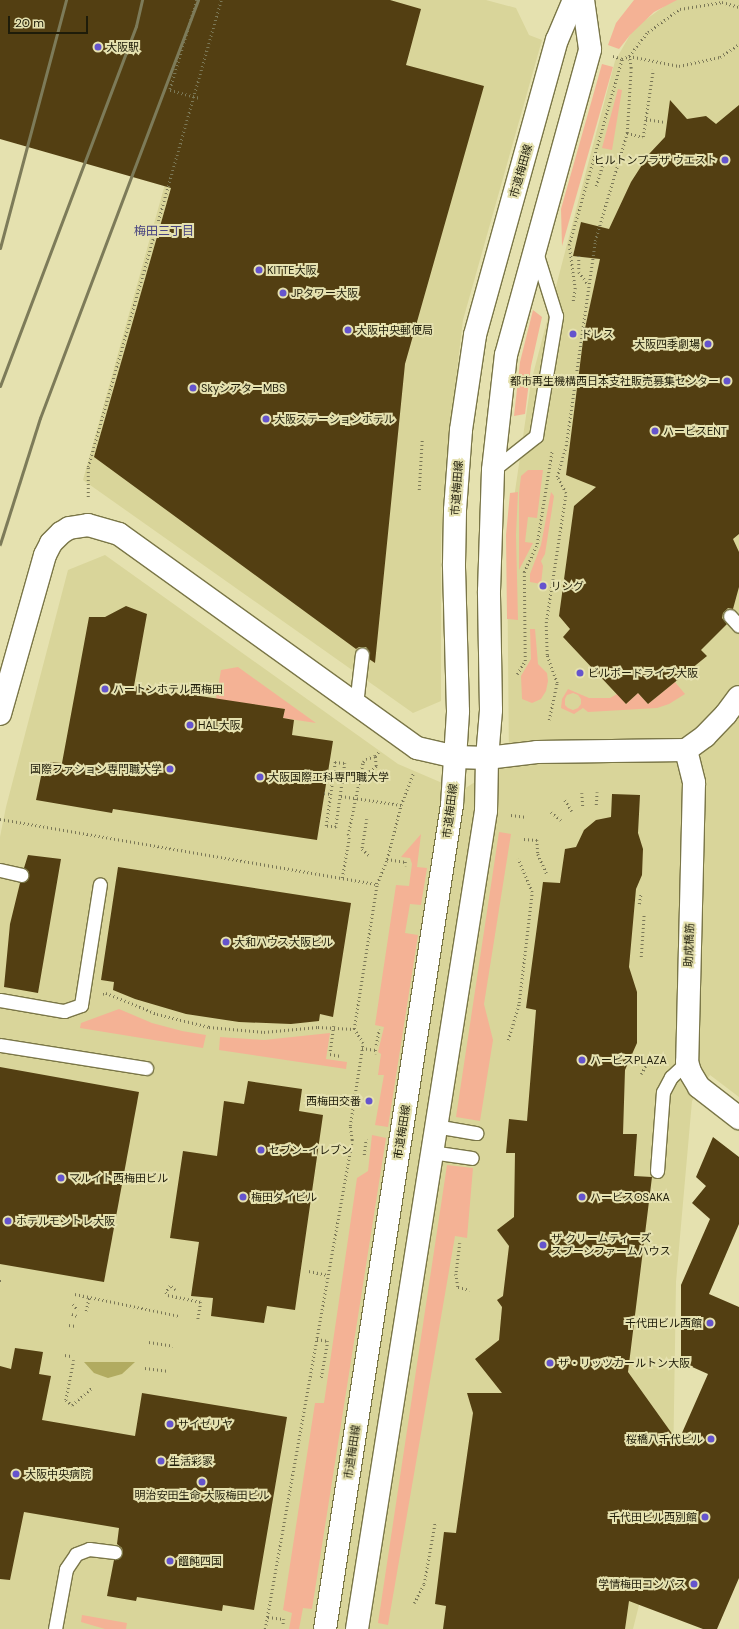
<!DOCTYPE html>
<meta charset="utf-8">
<style>
body{margin:0}
#map{position:relative;width:739px;height:1629px;overflow:hidden;background:#e5e1af;font-family:"DM Sans","Noto Sans JP",sans-serif}
div>[style]{position:absolute}
[style*='--x']{left:calc(var(--x)*1px);top:calc(var(--y)*1px);width:calc(var(--w)*1px);rotate:calc(var(--a)*1deg)}
.built>*{inset:0;background:#d9d59a}
.green>*{inset:0;background:#f4b295}
.water>*{inset:0;background:#b1ab60}
.building>*{inset:0;background:#533f12}
.path>*{height:2.5px;margin-top:-1.25px;transform-origin:0;background:repeating-linear-gradient(90deg,#7b7857 0 1px,transparent 0 4px)}
.roads{filter:drop-shadow(1px 0 #7a7647) drop-shadow(-1px 0 #7a7647) drop-shadow(0 1px #7a7647) drop-shadow(0 -1px #7a7647)}
.service>*{height:13px;margin:-6.5px;padding:0 6.5px;transform-origin:6.5px;border-radius:6.5px;background:#fff}
.tertiary>*{height:22px;margin:-11px;padding:0 11px;transform-origin:11px;border-radius:11px;background:#fff}
.rail>*{height:3px;margin:-1.5px;padding:0 1.5px;transform-origin:1.5px;border-radius:1.5px;background:#7d7b59}
.dots>*{width:11px;height:11px;translate:-50% -50%;box-sizing:border-box;border:2px solid #e5e1af;border-radius:50%}
span{translate:-50% -50%;white-space:nowrap;text-align:center;line-height:1.15;-webkit-text-stroke:4px #e5e1af;paint-order:stroke}
.poi-label{font-size:11px;color:#1e1c09}
.left{translate:0 -50%;text-align:left}
.right{translate:-100% -50%;text-align:right}
.street-label{font-size:11px;color:#1e1c09}
.neighbourhood-label{font-size:12px;color:#484481}
.scale{position:absolute;left:8px;top:16px;width:80px;height:18px;box-sizing:border-box;border:2px solid #1e1c09;border-top:0;padding-left:5px;font-size:12px;line-height:14px;white-space:nowrap;color:#1e1c09;-webkit-text-stroke:3px #e5e1af;paint-order:stroke}
</style>
<div id="map">
<div class="built">
<div style="clip-path:polygon(216px 0,486px 0,516px 8px,529px 35px,542px 40px,463px 320px,446px 462px,441px 537px,441px 701px,413px 713px,83px 480px)"></div>
<div style="clip-path:polygon(673px 0,739px 0,739px 1097px,710px 1075px,692px 1101px,676px 1282px,673px 1470px,633px 1629px,0 1629px,0 837px,6px 807px,68px 570px,105px 555px,398px 764px,461px 791px,509px 760px,507px 546px,531px 382px,615px 61px,634px 28px)"></div>
</div>
<div class="green">
<div style="clip-path:polygon(634px 0,677px 0,654px 12px,630px 35px,619px 49px,608px 45px,616px 23px)"></div>
<div style="clip-path:polygon(602px 64px,613px 67px,562px 246px,561px 209px)"></div>
<div style="clip-path:polygon(618px 89px,622px 90px,612px 150px,602px 148px)"></div>
<div style="clip-path:polygon(533px 310px,542px 317px,531px 366px,525px 414px,514px 416px,520px 362px)"></div>
<div style="clip-path:polygon(528px 470px,543px 470px,537px 518px,528px 517px,525px 542px,533px 543px,519px 570px,519px 493px,521px 476px)"></div>
<div style="clip-path:polygon(518px 492px,516px 535px,518px 620px,507px 619px,506px 535px,510px 493px)"></div>
<div style="clip-path:polygon(551px 492px,554px 496px,545px 554px,541px 561px,543px 566px,541px 584px,530px 582px,530px 574px,541px 545px)"></div>
<div style="clip-path:polygon(530px 629px,535px 629px,538px 664px,547px 673px,548px 681px,546px 691px,541px 699px,532px 703px,522px 699px,521px 676px,531px 659px)"></div>
<div style="clip-path:polygon(238px 667px,316px 723px,283px 718px,285px 709px,216px 699px,221px 670px)"></div>
<div style="clip-path:polygon(evenodd,675px 682px,685px 694px,669px 704px,657px 708px,588px 712px,583px 708px,574px 714px,561px 708px,562px 699px,568px 689px,589px 698px,610px 698px,617px 694px,626px 704px,638px 693px,648px 704px,675px 682px,573px 693px,578px 695px,581px 699px,581px 704px,578px 708px,573px 710px,568px 708px,565px 705px,565px 699px,567px 695px,573px 693px)"></div>
<div style="clip-path:polygon(499px 832px,511px 834px,484px 1004px,493px 1040px,480px 1121px,456px 1117px)"></div>
<div style="clip-path:polygon(421px 834px,417px 867px,427px 868px,421px 905px,410px 904px,405px 933px,418px 935px,388px 1127px,375px 1125px,384px 1075px,378px 1075px,381px 1054px,378px 1052px,384px 1027px,375px 1025px,396px 885px,409px 886px,412px 864px,410px 858px,401px 857px)"></div>
<div style="clip-path:polygon(119px 1009px,152px 1023px,182px 1031px,206px 1035px,203px 1048px,80px 1028px,81px 1023px)"></div>
<div style="clip-path:polygon(330px 1033px,326px 1059px,347px 1062px,346px 1069px,219px 1050px,220px 1037px,264px 1040px)"></div>
<div style="clip-path:polygon(372px 1135px,386px 1138px,312px 1609px,303px 1608px,299px 1629px,289px 1629px,292px 1613px,283px 1610px,315px 1403px,324px 1403px,357px 1178px,368px 1171px)"></div>
<div style="clip-path:polygon(447px 1165px,473px 1168px,467px 1238px,455px 1236px,388px 1625px,378px 1623px)"></div>
<div style="clip-path:polygon(82px 1615px,127px 1623px,126px 1629px,105px 1629px,81px 1622px)"></div>
</div>
<div class="water">
<div style="clip-path:polygon(84px 1362px,135px 1362px,122px 1374px,108px 1378px,94px 1373px)"></div>
</div>
<div class="building">
<div style="clip-path:polygon(0 0,390px 0,421px 9px,406px 65px,484px 86px,405px 364px,375px 663px,369px 659px,369px 651px,366px 647px,359px 647px,356px 649px,94px 457px,171px 188px,0 139px)"></div>
<div style="clip-path:polygon(670px 100px,687px 119px,706px 116px,716px 124px,739px 105px,739px 534px,733px 539px,739px 552px,739px 587px,733px 609px,728px 608px,723px 613px,722px 618px,727px 624px,701px 650px,707px 656px,648px 704px,638px 693px,626px 704px,563px 637px,570px 629px,559px 616px,574px 506px,596px 487px,566px 475px,584px 333px,600px 259px,573px 256px,581px 222px,609px 229px,631px 182px,649px 154px,665px 137px)"></div>
<div style="clip-path:polygon(126px 606px,147px 614px,134px 686px,285px 709px,283px 718px,294px 720px,292px 735px,333px 741px,317px 840px,113px 809px,112px 813px,36px 800px,44px 762px,62px 763px,89px 617px,105px 617px)"></div>
<div style="clip-path:polygon(612px 794px,640px 795px,638px 833px,643px 849px,642px 875px,636px 889px,629px 967px,637px 992px,637px 1043px,625px 1070px,623px 1134px,637px 1134px,634px 1176px,652px 1177px,628px 1372px,678px 1442px,708px 1374px,681px 1362px,681px 1285px,710px 1219px,692px 1203px,706px 1186px,696px 1177px,713px 1137px,739px 1157px,739px 1224px,709px 1294px,739px 1307px,739px 1578px,717px 1629px,703px 1629px,629px 1601px,625px 1629px,443px 1629px,446px 1606px,435px 1604px,444px 1532px,456px 1533px,473px 1413px,467px 1393px,502px 1393px,475px 1359px,499px 1340px,502px 1307px,497px 1300px,503px 1296px,509px 1246px,497px 1230px,514px 1217px,515px 1153px,506px 1153px,509px 1119px,527px 1121px,536px 1010px,526px 1008px,543px 882px,560px 883px,565px 849px,576px 847px,584px 830px,596px 820px,611px 817px)"></div>
<div style="clip-path:polygon(28px 855px,61px 859px,38px 993px,4px 987px,10px 924px,20px 883px,27px 881px,29px 876px,29px 872px,24px 868px)"></div>
<div style="clip-path:polygon(118px 867px,351px 903px,333px 1017px,320px 1014px,319px 1021px,291px 1024px,239px 1022px,186px 1014px,135px 999px,113px 990px,114px 982px,101px 980px)"></div>
<div style="clip-path:polygon(0 1067px,139px 1092px,104px 1282px,0 1264px)"></div>
<div style="clip-path:polygon(248px 1081px,302px 1089px,299px 1111px,323px 1115px,295px 1310px,267px 1306px,264px 1323px,211px 1316px,213px 1298px,191px 1296px,199px 1242px,170px 1238px,183px 1151px,217px 1156px,224px 1101px,244px 1104px)"></div>
<div style="clip-path:polygon(15px 1348px,43px 1352px,39px 1374px,51px 1376px,42px 1420px,135px 1436px,142px 1393px,287px 1417px,254px 1610px,223px 1605px,222px 1611px,137px 1597px,136px 1601px,107px 1596px,114px 1560px,119px 1559px,123px 1553px,122px 1548px,117px 1544px,119px 1528px,24px 1512px,10px 1580px,0 1579px,0 1366px,11px 1369px)"></div>
</div>
<div class="path">
<div style="--x:197;--y:0;--w:94;--a:106.7"></div>
<div style="--x:170;--y:90;--w:30;--a:15"></div>
<div style="--x:613;--y:56;--w:9;--a:18"></div>
<div style="--x:646;--y:119;--w:20;--a:9"></div>
<div style="--x:627;--y:133;--w:16;--a:14"></div>
<div style="--x:643;--y:137;--w:68;--a:-81.5"></div>
<div style="--x:596;--y:186;--w:24;--a:-73"></div>
<div style="--x:579;--y:256;--w:16;--a:90"></div>
<div style="--x:579;--y:272;--w:14;--a:54"></div>
<div style="--x:573;--y:301;--w:12;--a:-81"></div>
<div style="--x:575;--y:289;--w:44;--a:-97.8"></div>
<div style="--x:569;--y:245;--w:193;--a:-74.1"></div>
<div style="--x:622;--y:59;--w:8;--a:-23"></div>
<div style="--x:629;--y:56;--w:31;--a:-52"></div>
<div style="--x:648;--y:32;--w:39;--a:-36"></div>
<div style="--x:680;--y:9;--w:43;--a:-9.5"></div>
<div style="--x:722;--y:2;--w:18;--a:16"></div>
<div style="--x:419;--y:490;--w:50;--a:-86.6"></div>
<div style="--x:88;--y:497;--w:30;--a:-90"></div>
<div style="--x:88;--y:467;--w:486;--a:-74.1"></div>
<div style="--x:517;--y:674;--w:15;--a:-58"></div>
<div style="--x:525;--y:661;--w:89;--a:-90.6"></div>
<div style="--x:524;--y:572;--w:31;--a:-65"></div>
<div style="--x:537;--y:544;--w:95;--a:-80.9"></div>
<div style="--x:549;--y:720;--w:38;--a:-78"></div>
<div style="--x:557;--y:683;--w:30;--a:-110"></div>
<div style="--x:547;--y:655;--w:32;--a:-92"></div>
<div style="--x:546;--y:623;--w:132;--a:-81.3"></div>
<div style="--x:566;--y:493;--w:18;--a:-119"></div>
<div style="--x:557;--y:477;--w:32;--a:-74"></div>
<div style="--x:566;--y:446;--w:207;--a:-81.9"></div>
<div style="--x:595;--y:241;--w:113;--a:-73.5"></div>
<div style="--x:627;--y:133;--w:65;--a:-86.5"></div>
<div style="--x:631;--y:68;--w:12;--a:-99"></div>
<div style="--x:629;--y:56;--w:51;--a:11.3"></div>
<div style="--x:679;--y:66;--w:42;--a:-12.4"></div>
<div style="--x:720;--y:57;--w:23;--a:-34"></div>
<div style="--x:335;--y:762;--w:10;--a:6"></div>
<div style="--x:345;--y:763;--w:65;--a:98"></div>
<div style="--x:336;--y:827;--w:10;--a:-174"></div>
<div style="--x:326;--y:826;--w:65;--a:-82"></div>
<div style="--x:360;--y:779;--w:21;--a:-39"></div>
<div style="--x:376;--y:766;--w:10;--a:-96"></div>
<div style="--x:375;--y:756;--w:6;--a:-51"></div>
<div style="--x:324;--y:793;--w:7;--a:8"></div>
<div style="--x:582;--y:793;--w:13;--a:86"></div>
<div style="--x:341;--y:796;--w:61;--a:8.5"></div>
<div style="--x:565;--y:800;--w:13;--a:58"></div>
<div style="--x:596;--y:805;--w:13;--a:-86"></div>
<div style="--x:551;--y:812;--w:13;--a:39"></div>
<div style="--x:511;--y:815;--w:16;--a:7"></div>
<div style="--x:0;--y:819;--w:383;--a:9.8"></div>
<div style="--x:367;--y:819;--w:30;--a:99"></div>
<div style="--x:362;--y:849;--w:11;--a:41"></div>
<div style="--x:524;--y:839;--w:13;--a:4"></div>
<div style="--x:537;--y:840;--w:14;--a:86"></div>
<div style="--x:538;--y:854;--w:22;--a:66"></div>
<div style="--x:387;--y:859;--w:19;--a:9"></div>
<div style="--x:406;--y:862;--w:4;--a:104"></div>
<div style="--x:342;--y:878;--w:40;--a:-80"></div>
<div style="--x:349;--y:839;--w:4;--a:-104"></div>
<div style="--x:348;--y:835;--w:75;--a:-78.4"></div>
<div style="--x:363;--y:762;--w:4;--a:-45"></div>
<div style="--x:366;--y:759;--w:9;--a:-18"></div>
<div style="--x:639;--y:904;--w:11;--a:-80"></div>
<div style="--x:641;--y:957;--w:44;--a:-86.1"></div>
<div style="--x:103;--y:994;--w:3;--a:-18"></div>
<div style="--x:106;--y:993;--w:55;--a:22.4"></div>
<div style="--x:157;--y:1014;--w:54;--a:14"></div>
<div style="--x:209;--y:1027;--w:55;--a:5.2"></div>
<div style="--x:264;--y:1032;--w:54;--a:-5.3"></div>
<div style="--x:318;--y:1027;--w:36;--a:3"></div>
<div style="--x:334;--y:1026;--w:28;--a:98"></div>
<div style="--x:330;--y:1054;--w:11;--a:10"></div>
<div style="--x:508;--y:1040;--w:39;--a:-73"></div>
<div style="--x:519;--y:1003;--w:112;--a:-83.3"></div>
<div style="--x:532;--y:892;--w:36;--a:-113"></div>
<div style="--x:376;--y:1045;--w:16;--a:-79"></div>
<div style="--x:362;--y:1048;--w:14;--a:8"></div>
<div style="--x:376;--y:1050;--w:4;--a:104"></div>
<div style="--x:641;--y:1074;--w:23;--a:-61"></div>
<div style="--x:364;--y:1155;--w:16;--a:-83"></div>
<div style="--x:460;--y:1243;--w:31;--a:97"></div>
<div style="--x:456;--y:1274;--w:13;--a:81"></div>
<div style="--x:458;--y:1287;--w:12;--a:14"></div>
<div style="--x:309;--y:1271;--w:19;--a:12"></div>
<div style="--x:0;--y:1281;--w:1;--a:0"></div>
<div style="--x:175;--y:1290;--w:6;--a:-141"></div>
<div style="--x:170;--y:1286;--w:7;--a:124"></div>
<div style="--x:166;--y:1292;--w:4;--a:56"></div>
<div style="--x:168;--y:1295;--w:34;--a:12"></div>
<div style="--x:201;--y:1302;--w:17;--a:100"></div>
<div style="--x:75;--y:1294;--w:106;--a:11.9"></div>
<div style="--x:73;--y:1304;--w:8;--a:50"></div>
<div style="--x:86;--y:1311;--w:14;--a:-78"></div>
<div style="--x:72;--y:1314;--w:5;--a:22"></div>
<div style="--x:69;--y:1325;--w:7;--a:8"></div>
<div style="--x:317;--y:1339;--w:11;--a:10"></div>
<div style="--x:328;--y:1341;--w:39;--a:100"></div>
<div style="--x:149;--y:1342;--w:24;--a:9"></div>
<div style="--x:65;--y:1355;--w:6;--a:9"></div>
<div style="--x:74;--y:1360;--w:41;--a:101.3"></div>
<div style="--x:66;--y:1400;--w:8;--a:40"></div>
<div style="--x:72;--y:1405;--w:28;--a:-41"></div>
<div style="--x:145;--y:1368;--w:24;--a:7"></div>
<div style="--x:414;--y:1603;--w:21;--a:-62"></div>
<div style="--x:424;--y:1584;--w:63;--a:-79.9"></div>
<div style="--x:268;--y:1617;--w:16;--a:7"></div>
<div style="--x:284;--y:1619;--w:7;--a:98"></div>
<div style="--x:265;--y:1629;--w:497;--a:-79.9"></div>
<div style="--x:352;--y:1140;--w:14;--a:-98"></div>
<div style="--x:350;--y:1126;--w:84;--a:-81.1"></div>
<div style="--x:363;--y:1043;--w:17;--a:-123"></div>
<div style="--x:354;--y:1029;--w:147;--a:-81"></div>
<div style="--x:377;--y:884;--w:27;--a:-68"></div>
<div style="--x:387;--y:859;--w:56;--a:-75.5"></div>
<div style="--x:401;--y:805;--w:34;--a:-69"></div>
</div>
<div class="roads">
<div class="service">
<div style="--x:493;--y:470;--w:55;--a:-38.3"></div>
<div style="--x:536;--y:436;--w:122;--a:-80.5"></div>
<div style="--x:556;--y:316;--w:67;--a:-107.4"></div>
<div style="--x:730;--y:616;--w:13;--a:48"></div>
<div style="--x:356;--y:704;--w:50;--a:-83.2"></div>
<div style="--x:0;--y:870;--w:22;--a:13"></div>
<div style="--x:0;--y:1000;--w:65;--a:9.8"></div>
<div style="--x:64;--y:1011;--w:18;--a:-19"></div>
<div style="--x:81;--y:1005;--w:122;--a:-81.1"></div>
<div style="--x:0;--y:1045;--w:148;--a:9"></div>
<div style="--x:435;--y:1126;--w:42;--a:9.7"></div>
<div style="--x:431;--y:1152;--w:41;--a:8.3"></div>
<div style="--x:657;--y:1171;--w:79;--a:-85.7"></div>
<div style="--x:663;--y:1092;--w:17;--a:-62"></div>
<div style="--x:671;--y:1077;--w:22;--a:-43"></div>
<div style="--x:55;--y:1629;--w:61;--a:-79.6"></div>
<div style="--x:66;--y:1569;--w:18;--a:-56"></div>
<div style="--x:76;--y:1554;--w:14;--a:-21"></div>
<div style="--x:89;--y:1549;--w:26;--a:7"></div>
</div>
<div class="tertiary">
<div style="--x:0;--y:714;--w:165;--a:-74.2"></div>
<div style="--x:45;--y:555;--w:13;--a:-63"></div>
<div style="--x:51;--y:543;--w:14;--a:-45"></div>
<div style="--x:61;--y:533;--w:9;--a:-32"></div>
<div style="--x:69;--y:528;--w:19;--a:-9"></div>
<div style="--x:88;--y:525;--w:32;--a:16"></div>
<div style="--x:119;--y:534;--w:367;--a:35.7"></div>
<div style="--x:417;--y:748;--w:40;--a:13"></div>
<div style="--x:456;--y:757;--w:31;--a:2"></div>
<div style="--x:487;--y:758;--w:50;--a:-6.8"></div>
<div style="--x:537;--y:752;--w:149;--a:-0.8"></div>
<div style="--x:686;--y:750;--w:24;--a:-36"></div>
<div style="--x:705;--y:736;--w:30;--a:-46"></div>
<div style="--x:726;--y:714;--w:21;--a:-53"></div>
<div style="--x:686;--y:750;--w:34;--a:76"></div>
<div style="--x:694;--y:783;--w:279;--a:91.4"></div>
<div style="--x:687;--y:1062;--w:10;--a:73"></div>
<div style="--x:690;--y:1072;--w:17;--a:59"></div>
<div style="--x:699;--y:1087;--w:51;--a:37.8"></div>
<div style="--x:325;--y:1629;--w:834;--a:-81.24"></div>
<div style="--x:452;--y:805;--w:94;--a:-86.3"></div>
<div style="--x:458;--y:711;--w:147;--a:-91.6"></div>
<div style="--x:454;--y:564;--w:54;--a:-88.9"></div>
<div style="--x:455;--y:510;--w:80;--a:-85.7"></div>
<div style="--x:461;--y:430;--w:96;--a:-81.6"></div>
<div style="--x:475;--y:335;--w:306;--a:-74.5"></div>
<div style="--x:557;--y:40;--w:43;--a:-67"></div>
<div style="--x:357;--y:1629;--w:828;--a:-81.04"></div>
<div style="--x:486;--y:811;--w:53;--a:-88.9"></div>
<div style="--x:487;--y:758;--w:48;--a:-85.2"></div>
<div style="--x:491;--y:710;--w:119;--a:-91"></div>
<div style="--x:489;--y:591;--w:121;--a:-88.1"></div>
<div style="--x:493;--y:470;--w:116;--a:-83.6"></div>
<div style="--x:506;--y:355;--w:317;--a:-74.6"></div>
<div style="--x:590;--y:49;--w:49;--a:-98.1"></div>
</div>
</div>
<div class="rail">
<div style="--x:0;--y:248;--w:257;--a:-75.1"></div>
<div style="--x:0;--y:386;--w:385;--a:-69.3"></div>
<div style="--x:136;--y:26;--w:27;--a:-77"></div>
<div style="--x:0;--y:544;--w:132;--a:-72.4"></div>
<div style="--x:40;--y:418;--w:447;--a:-69.3"></div>
</div>
<div class="dots">
<div style="left:98px;top:47px;background:#6554cd"></div>
<div style="left:725px;top:160px;background:#6554cd"></div>
<div style="left:259px;top:270px;background:#6554cd"></div>
<div style="left:283px;top:293px;background:#6554cd"></div>
<div style="left:348px;top:330px;background:#6554cd"></div>
<div style="left:573px;top:334px;background:#6554cd"></div>
<div style="left:708px;top:344px;background:#6554cd"></div>
<div style="left:727px;top:381px;background:#6554cd"></div>
<div style="left:193px;top:388px;background:#6554cd"></div>
<div style="left:266px;top:419px;background:#6554cd"></div>
<div style="left:655px;top:431px;background:#6554cd"></div>
<div style="left:543px;top:586px;background:#6554cd"></div>
<div style="left:580px;top:673px;background:#6554cd"></div>
<div style="left:105px;top:689px;background:#6554cd"></div>
<div style="left:190px;top:725px;background:#6554cd"></div>
<div style="left:170px;top:769px;background:#6554cd"></div>
<div style="left:260px;top:777px;background:#6554cd"></div>
<div style="left:226px;top:942px;background:#6554cd"></div>
<div style="left:582px;top:1060px;background:#6554cd"></div>
<div style="left:369px;top:1101px;background:#6554cd"></div>
<div style="left:261px;top:1150px;background:#6554cd"></div>
<div style="left:61px;top:1178px;background:#6554cd"></div>
<div style="left:243px;top:1197px;background:#6554cd"></div>
<div style="left:582px;top:1197px;background:#6554cd"></div>
<div style="left:8px;top:1221px;background:#6554cd"></div>
<div style="left:543px;top:1245px;background:#6554cd"></div>
<div style="left:710px;top:1323px;background:#6554cd"></div>
<div style="left:550px;top:1363px;background:#6554cd"></div>
<div style="left:170px;top:1424px;background:#6554cd"></div>
<div style="left:711px;top:1439px;background:#6554cd"></div>
<div style="left:161px;top:1461px;background:#6554cd"></div>
<div style="left:16px;top:1474px;background:#6554cd"></div>
<div style="left:202px;top:1482px;background:#6554cd"></div>
<div style="left:705px;top:1517px;background:#6554cd"></div>
<div style="left:170px;top:1561px;background:#6554cd"></div>
<div style="left:694px;top:1584px;background:#6554cd"></div>
</div>
<div class="poi-label">
<span class="left" style="left:106px;top:47px">大阪駅</span>
<span class="right" style="left:717px;top:160px">ヒルトンプラザ ウエスト</span>
<span class="left" style="left:267px;top:270px">KITTE大阪</span>
<span class="left" style="left:291px;top:293px">JPタワー大阪</span>
<span class="left" style="left:356px;top:330px">大阪中央郵便局</span>
<span class="left" style="left:581px;top:334px">ドレス</span>
<span class="right" style="left:700px;top:344px">大阪四季劇場</span>
<span class="right" style="left:719px;top:381px">都市再生機構西日本支社販売募集センター</span>
<span class="left" style="left:201px;top:388px">SkyシアターMBS</span>
<span class="left" style="left:274px;top:419px">大阪ステーションホテル</span>
<span class="left" style="left:663px;top:431px">ハービスENT</span>
<span class="left" style="left:551px;top:586px">リング</span>
<span class="left" style="left:588px;top:673px">ビルボードライブ大阪</span>
<span class="left" style="left:113px;top:689px">ハートンホテル西梅田</span>
<span class="left" style="left:198px;top:725px">HAL大阪</span>
<span class="right" style="left:162px;top:769px">国際ファション専門職大学</span>
<span class="left" style="left:268px;top:777px">大阪国際工科専門職大学</span>
<span class="left" style="left:234px;top:942px">大和ハウス大阪ビル</span>
<span class="left" style="left:590px;top:1060px">ハービスPLAZA</span>
<span class="right" style="left:361px;top:1101px">西梅田交番</span>
<span class="left" style="left:269px;top:1150px">セブン-イレブン</span>
<span class="left" style="left:69px;top:1178px">マルイト西梅田ビル</span>
<span class="left" style="left:251px;top:1197px">梅田ダイビル</span>
<span class="left" style="left:590px;top:1197px">ハービスOSAKA</span>
<span class="left" style="left:16px;top:1221px">ホテルモントレ大阪</span>
<span class="left" style="left:551px;top:1245px">ザ クリームティーズ<br>スプーンファームハウス</span>
<span class="right" style="left:702px;top:1323px">千代田ビル西館</span>
<span class="left" style="left:558px;top:1363px">ザ・リッツカールトン大阪</span>
<span class="left" style="left:178px;top:1424px">サイゼリヤ</span>
<span class="right" style="left:703px;top:1439px">桜橋八千代ビル</span>
<span class="left" style="left:169px;top:1461px">生活彩家</span>
<span class="left" style="left:25px;top:1474px">大阪中央病院</span>
<span style="left:202px;top:1495px">明治安田生命 大阪梅田ビル</span>
<span class="right" style="left:697px;top:1517px">千代田ビル西別館</span>
<span class="left" style="left:178px;top:1561px">饂飩四国</span>
<span class="right" style="left:686px;top:1584px">学情梅田コンパス</span>
</div>
<div class="street-label">
<span style="left:521px;top:171px;rotate:-74deg">市道梅田線</span>
<span style="left:457px;top:488px;rotate:-86deg">市道梅田線</span>
<span style="left:450px;top:811px;rotate:-83deg">市道梅田線</span>
<span style="left:689px;top:945px;rotate:-88deg">助成橋筋</span>
<span style="left:402px;top:1132px;rotate:-81deg">市道梅田線</span>
<span style="left:352px;top:1452px;rotate:-81deg">市道梅田線</span>
</div>
<div class="neighbourhood-label">
<span style="left:164px;top:232px">梅田三丁目</span>
</div>
<div class="scale">20 m</div>
</div>
